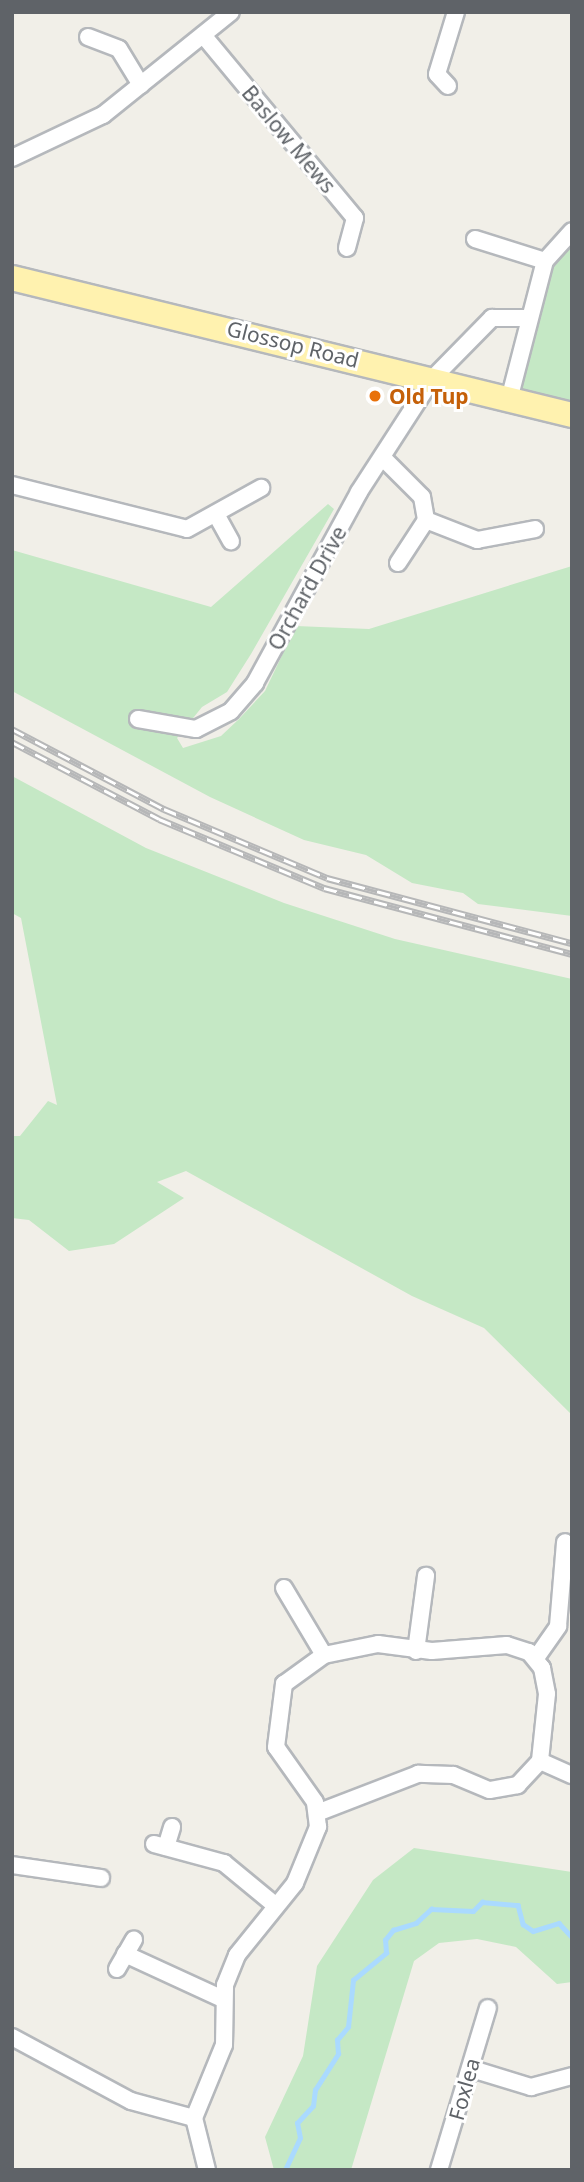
<!DOCTYPE html>
<style>
body{margin:0}
#map{position:relative;width:584px;height:2182px;overflow:hidden;background:#f1efe8;font-family:"Noto Sans",sans-serif}
div>[style]{position:absolute}
[style*='--x']{left:calc(var(--x)*1px);top:calc(var(--y)*1px);width:calc(var(--w)*1px);rotate:calc(var(--a)*1deg)}
.green>*{inset:0;background:#c5e8c5}
.stream>*{height:4.5px;margin:-2.25px;padding:0 2.25px;transform-origin:2.25px;border-radius:2.25px;background:#aadaff}
.roads{filter:drop-shadow(2px 0 #b5b8bc) drop-shadow(-2px 0 #b5b8bc) drop-shadow(0 2px #b5b8bc) drop-shadow(0 -2px #b5b8bc)}
.street>*{height:16px;margin:-8px;padding:0 8px;transform-origin:8px;border-radius:8px;background:#fff}
.primary>*{height:24px;margin:-12px;padding:0 12px;transform-origin:12px;border-radius:12px;background:#fff2af}
.rail>*{height:7px;margin-top:-3.5px;transform-origin:0;background:repeating-linear-gradient(90deg,#fff 0 13px,#b6b7b8 0 26px);box-sizing:border-box;border-block:2px solid #b6b7b8}
.dots>*{width:19px;height:19px;translate:-50% -50%;box-sizing:border-box;border:4px solid #fff;border-radius:50%}
span{translate:-50% -50%;white-space:nowrap;text-align:center;line-height:1.15;-webkit-text-stroke:6px #fff;paint-order:stroke}
.street-label{font-size:21px;color:#5f6368}
.food-label{font-size:21px;color:#c56008;font-weight:700}
.left{translate:0 -50%;text-align:left}
.frame{position:absolute;inset:0;border:14px solid #5f6368;pointer-events:none}
</style>
<div id="map">
<div class="green">
<div style="clip-path:polygon(572px 238px,572px 410px,514px 393px,549px 261px)"></div>
<div style="clip-path:polygon(328px 504px,334px 509px,251px 654px,227px 692px,202px 707px,177px 738px,183px 748px,221px 736px,239px 719px,265px 691px,296px 626px,369px 629px,572px 566px,572px 916px,478px 904px,463px 893px,412px 883px,366px 855px,304px 840px,210px 797px,12px 691px,12px 550px,211px 607px)"></div>
<div style="clip-path:polygon(12px 776px,146px 848px,284px 903px,395px 939px,572px 979px,572px 1415px,484px 1328px,412px 1296px,186px 1171px,157px 1182px,184px 1198px,114px 1244px,69px 1251px,29px 1220px,12px 1218px,12px 1136px,20px 1136px,48px 1101px,57px 1105px,21px 918px,12px 913px)"></div>
<div style="clip-path:polygon(414px 1848px,572px 1872px,572px 1982px,557px 1984px,516px 1947px,477px 1939px,439px 1943px,414px 1961px,351px 2170px,274px 2170px,265px 2137px,303px 2056px,317px 1966px,373px 1880px)"></div>
</div>
<div class="stream">
<div style="--x:285;--y:2170;--w:35;--a:-65"></div>
<div style="--x:300;--y:2138;--w:15;--a:-101"></div>
<div style="--x:297;--y:2123;--w:23;--a:-47"></div>
<div style="--x:313;--y:2106;--w:16;--a:-83"></div>
<div style="--x:315;--y:2090;--w:43;--a:-57.4"></div>
<div style="--x:338;--y:2054;--w:14;--a:-94"></div>
<div style="--x:337;--y:2040;--w:17;--a:-50"></div>
<div style="--x:348;--y:2027;--w:47;--a:-83.9"></div>
<div style="--x:353;--y:1980;--w:43;--a:-39.3"></div>
<div style="--x:386;--y:1953;--w:13;--a:-94"></div>
<div style="--x:385;--y:1940;--w:13;--a:-51"></div>
<div style="--x:393;--y:1930;--w:24;--a:-17"></div>
<div style="--x:416;--y:1923;--w:21;--a:-43"></div>
<div style="--x:431;--y:1909;--w:42;--a:2.7"></div>
<div style="--x:473;--y:1911;--w:13;--a:-45"></div>
<div style="--x:482;--y:1902;--w:36;--a:5"></div>
<div style="--x:518;--y:1905;--w:20;--a:75"></div>
<div style="--x:523;--y:1924;--w:12;--a:35"></div>
<div style="--x:533;--y:1931;--w:27;--a:-17"></div>
<div style="--x:559;--y:1923;--w:19;--a:47"></div>
</div>
<div class="roads">
<div class="street">
<div style="--x:203;--y:35;--w:238;--a:50.3"></div>
<div style="--x:355;--y:218;--w:31;--a:105"></div>
<div style="--x:88;--y:37;--w:33;--a:21"></div>
<div style="--x:119;--y:49;--w:42;--a:58.6"></div>
<div style="--x:448;--y:86;--w:16;--a:-133"></div>
<div style="--x:437;--y:74;--w:65;--a:-73"></div>
<div style="--x:12;--y:158;--w:101;--a:-25.3"></div>
<div style="--x:103;--y:115;--w:164;--a:-38.8"></div>
<div style="--x:475;--y:239;--w:73;--a:17.4"></div>
<div style="--x:510;--y:396;--w:139;--a:-75.5"></div>
<div style="--x:545;--y:261;--w:40;--a:-48"></div>
<div style="--x:383;--y:458;--w:55;--a:45"></div>
<div style="--x:422;--y:497;--w:23;--a:80"></div>
<div style="--x:426;--y:520;--w:55;--a:21.4"></div>
<div style="--x:477;--y:540;--w:59;--a:-10.7"></div>
<div style="--x:12;--y:485;--w:180;--a:14.1"></div>
<div style="--x:187;--y:529;--w:85;--a:-29"></div>
<div style="--x:217;--y:516;--w:29;--a:61"></div>
<div style="--x:398;--y:563;--w:51;--a:-56.9"></div>
<div style="--x:138;--y:719;--w:59;--a:9.8"></div>
<div style="--x:196;--y:729;--w:39;--a:-27"></div>
<div style="--x:231;--y:711;--w:37;--a:-49"></div>
<div style="--x:255;--y:683;--w:217;--a:-61.4"></div>
<div style="--x:359;--y:492;--w:135;--a:-57.1"></div>
<div style="--x:432;--y:379;--w:86;--a:-45.5"></div>
<div style="--x:492;--y:318;--w:37;--a:0"></div>
<div style="--x:284;--y:1588;--w:78;--a:59.2"></div>
<div style="--x:416;--y:1651;--w:76;--a:-82.4"></div>
<div style="--x:536;--y:1658;--w:39;--a:-55"></div>
<div style="--x:558;--y:1626;--w:84;--a:-85.2"></div>
<div style="--x:540;--y:1761;--w:35;--a:24"></div>
<div style="--x:154;--y:1844;--w:73;--a:15.2"></div>
<div style="--x:224;--y:1863;--w:66;--a:39.5"></div>
<div style="--x:166;--y:1847;--w:21;--a:-73"></div>
<div style="--x:12;--y:1865;--w:90;--a:8.3"></div>
<div style="--x:125;--y:1954;--w:108;--a:24.7"></div>
<div style="--x:117;--y:1969;--w:34;--a:-60"></div>
<div style="--x:12;--y:2037;--w:135;--a:28.3"></div>
<div style="--x:131;--y:2101;--w:65;--a:15.1"></div>
<div style="--x:472;--y:2069;--w:62;--a:17"></div>
<div style="--x:531;--y:2087;--w:42;--a:-15"></div>
<div style="--x:207;--y:2170;--w:54;--a:-104"></div>
<div style="--x:194;--y:2118;--w:79;--a:-67.7"></div>
<div style="--x:224;--y:2045;--w:60;--a:-89"></div>
<div style="--x:225;--y:1985;--w:32;--a:-68"></div>
<div style="--x:237;--y:1955;--w:92;--a:-51.1"></div>
<div style="--x:295;--y:1883;--w:61;--a:-67.7"></div>
<div style="--x:318;--y:1827;--w:25;--a:-97"></div>
<div style="--x:315;--y:1802;--w:67;--a:-125.3"></div>
<div style="--x:276;--y:1747;--w:64;--a:-82.8"></div>
<div style="--x:284;--y:1684;--w:49;--a:-35.9"></div>
<div style="--x:324;--y:1655;--w:55;--a:-11.5"></div>
<div style="--x:378;--y:1644;--w:54;--a:7.4"></div>
<div style="--x:432;--y:1651;--w:75;--a:-4.6"></div>
<div style="--x:507;--y:1645;--w:23;--a:18"></div>
<div style="--x:529;--y:1652;--w:21;--a:51"></div>
<div style="--x:542;--y:1668;--w:26;--a:79"></div>
<div style="--x:547;--y:1694;--w:67;--a:96"></div>
<div style="--x:540;--y:1761;--w:33;--a:133"></div>
<div style="--x:518;--y:1785;--w:29;--a:170"></div>
<div style="--x:489;--y:1790;--w:39;--a:-157"></div>
<div style="--x:453;--y:1775;--w:35;--a:-178"></div>
<div style="--x:418;--y:1774;--w:108;--a:158.9"></div>
<div style="--x:439;--y:2170;--w:169;--a:-73.2"></div>
</div>
<div class="primary">
<div style="--x:12;--y:278;--w:577;--a:13.75"></div>
</div>
</div>
<div class="rail">
<div style="--x:12;--y:729;--w:172;--a:27.8"></div>
<div style="--x:164;--y:809;--w:177;--a:22.9"></div>
<div style="--x:327;--y:878;--w:253;--a:14.9"></div>
<div style="--x:12;--y:742;--w:166;--a:27.6"></div>
<div style="--x:159;--y:819;--w:179;--a:22.7"></div>
<div style="--x:324;--y:888;--w:257;--a:14.9"></div>
</div>
<div class="dots">
<div style="left:375px;top:396px;background:#e8710a"></div>
</div>
<div class="street-label">
<span style="left:289px;top:139px;rotate:50deg">Baslow Mews</span>
<span style="left:293px;top:344px;rotate:14deg">Glossop Road</span>
<span style="left:307px;top:588px;rotate:-61deg">Orchard Drive</span>
<span style="left:464px;top:2089px;rotate:-74deg">Foxlea</span>
</div>
<div class="food-label">
<span class="left" style="left:389px;top:396px">Old Tup</span>
</div>
<div class="frame"></div>
</div>
